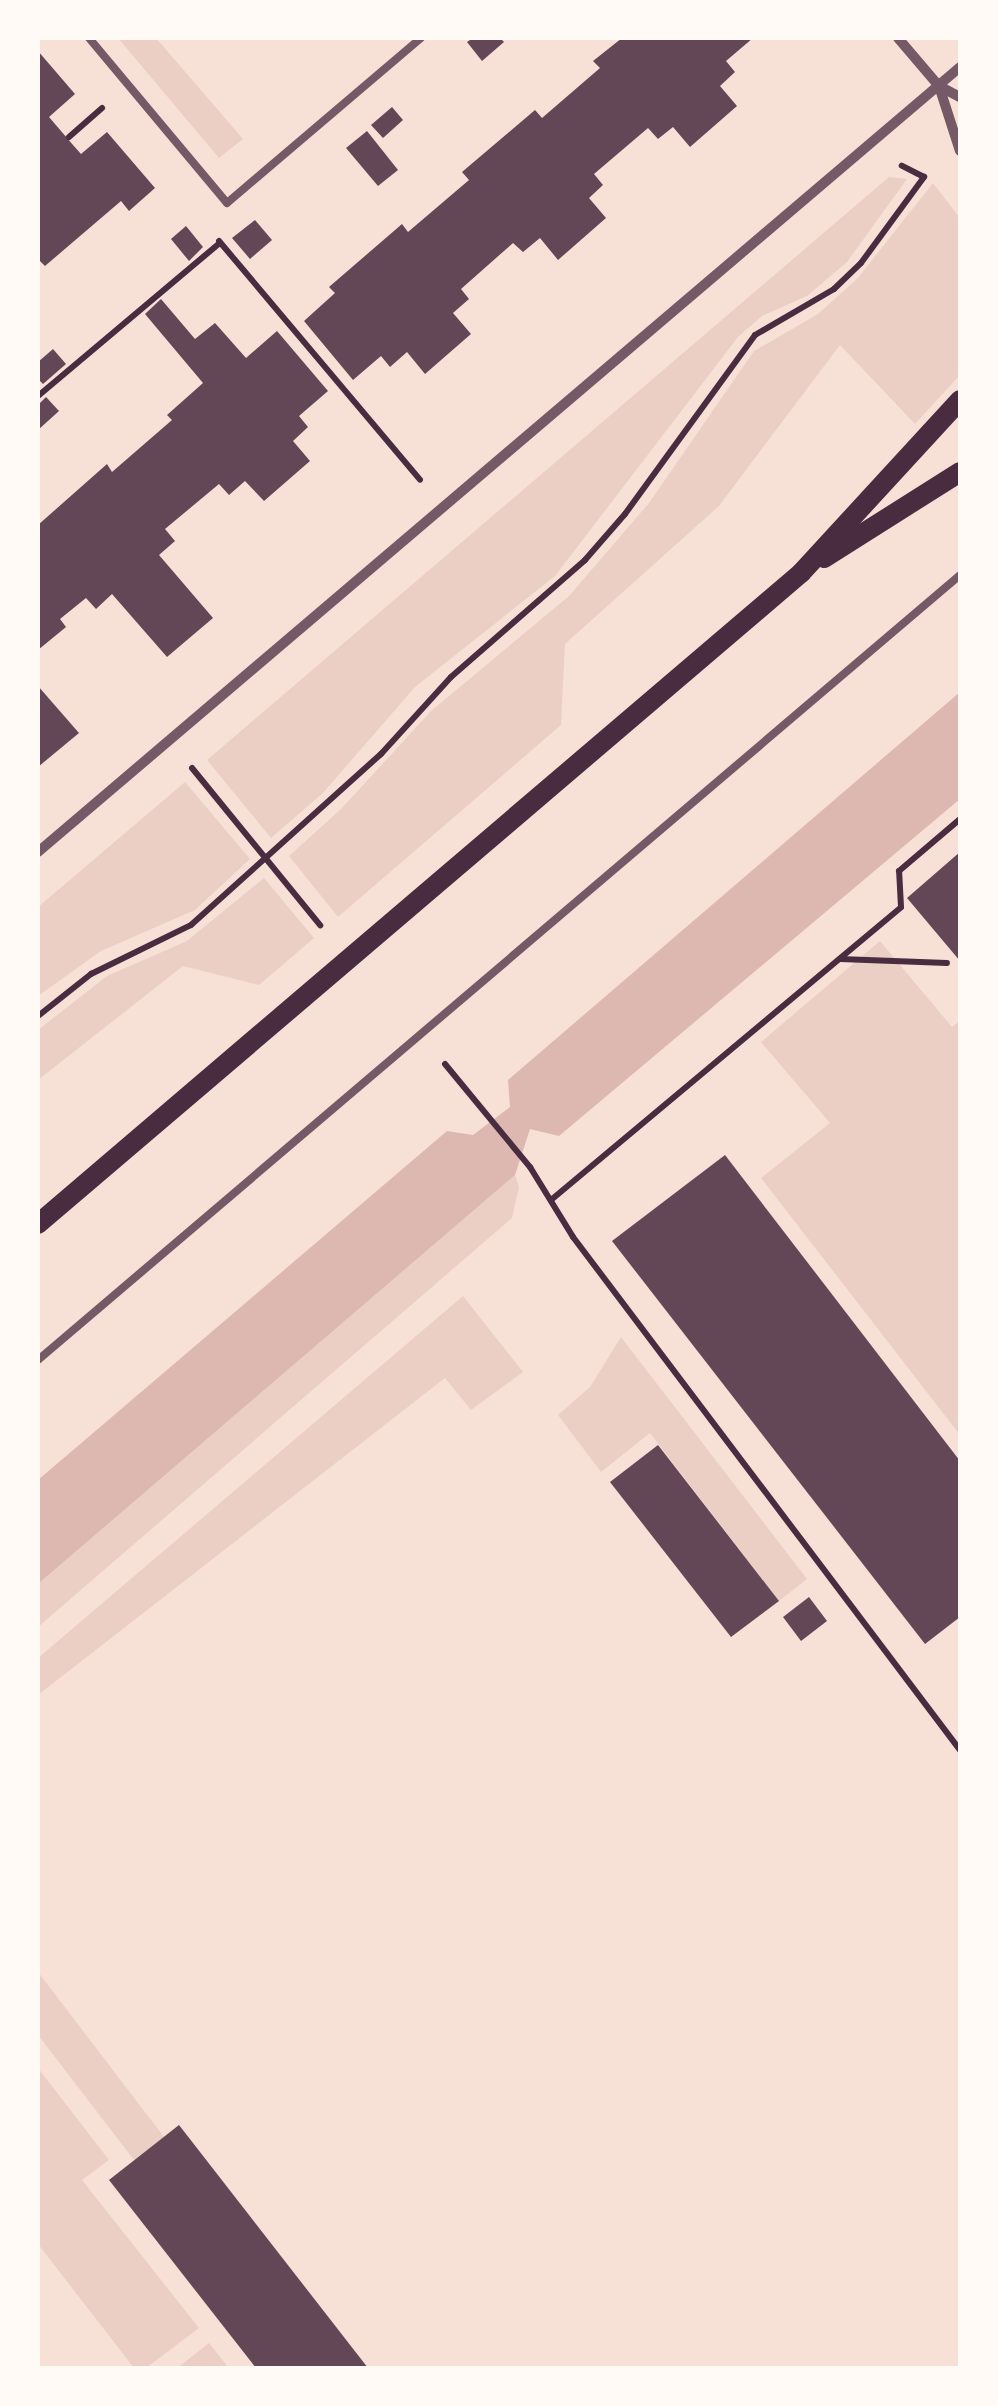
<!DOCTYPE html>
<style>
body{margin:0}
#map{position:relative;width:998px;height:2406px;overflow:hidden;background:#f7e1d7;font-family:Rubik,sans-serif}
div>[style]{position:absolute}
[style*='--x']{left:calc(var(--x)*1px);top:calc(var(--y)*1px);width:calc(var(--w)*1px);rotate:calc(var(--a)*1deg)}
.green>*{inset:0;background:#ebcfc5}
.water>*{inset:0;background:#dcb8b0}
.building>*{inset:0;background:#644757}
.path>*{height:6px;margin:-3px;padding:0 3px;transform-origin:3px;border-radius:3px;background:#4a2c40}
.service>*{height:8px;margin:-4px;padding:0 4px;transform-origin:4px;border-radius:4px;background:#755966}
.minor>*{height:10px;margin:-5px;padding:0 5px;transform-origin:5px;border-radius:5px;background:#755966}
.secondary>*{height:20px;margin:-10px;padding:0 10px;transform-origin:10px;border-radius:10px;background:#4a2c40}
span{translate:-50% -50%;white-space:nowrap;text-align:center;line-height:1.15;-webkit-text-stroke:10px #fffaf5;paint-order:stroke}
.frame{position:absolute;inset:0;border:40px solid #fffaf5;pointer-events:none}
</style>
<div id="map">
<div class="green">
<div style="clip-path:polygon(118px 38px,156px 38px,243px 139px,219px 158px)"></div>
<div style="clip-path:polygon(889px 177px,907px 179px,847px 262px,807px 296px,762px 316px,738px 337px,555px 576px,415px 687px,323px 793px,271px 838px,207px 760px)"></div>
<div style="clip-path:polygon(933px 183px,960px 218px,960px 375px,915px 424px,840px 345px,719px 506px,565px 644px,561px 725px,338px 917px,289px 856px,341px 809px,431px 711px,569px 596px,649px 503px,754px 351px,818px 314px,858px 278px)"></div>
<div style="clip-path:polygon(185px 782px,250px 859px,195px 910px,101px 951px,38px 996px,38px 907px)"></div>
<div style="clip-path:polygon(264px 878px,314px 938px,259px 985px,183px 966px,38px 1080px,38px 1030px,107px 976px,187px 941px)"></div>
<div style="clip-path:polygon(880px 941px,952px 1027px,960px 1021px,960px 1435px,761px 1178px,830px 1123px,761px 1042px)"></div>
<div style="clip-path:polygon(515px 1175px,519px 1187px,512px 1218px,38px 1627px,38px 1584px)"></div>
<div style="clip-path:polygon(463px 1296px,523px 1372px,471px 1410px,445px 1378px,38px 1695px,38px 1658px)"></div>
<div style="clip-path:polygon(621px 1337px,807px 1579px,779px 1601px,650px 1433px,601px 1472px,558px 1415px,590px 1387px)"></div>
<div style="clip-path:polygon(38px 1972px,164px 2137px,134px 2160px,38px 2035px)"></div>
<div style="clip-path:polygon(38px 2068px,109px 2160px,82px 2180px,199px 2328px,146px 2368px,134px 2368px,38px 2244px)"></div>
<div style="clip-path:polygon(209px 2343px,229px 2368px,177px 2368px)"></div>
</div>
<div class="water">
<div style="clip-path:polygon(960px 692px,960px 799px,559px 1136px,530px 1129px,515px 1175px,38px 1584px,38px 1480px,447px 1131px,473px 1135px,510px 1107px,508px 1080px)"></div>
</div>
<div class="building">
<div style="clip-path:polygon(473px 38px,500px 38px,504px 42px,482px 61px,467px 42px)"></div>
<div style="clip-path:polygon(622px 38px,753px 38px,726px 61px,735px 72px,720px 86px,737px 106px,690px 147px,673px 127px,658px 139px,648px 128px,594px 174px,603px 185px,589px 198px,606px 218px,558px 260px,540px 238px,523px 252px,513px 243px,461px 289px,469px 299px,453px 313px,471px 334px,425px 374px,407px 352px,390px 367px,381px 356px,353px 380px,304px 321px,335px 293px,329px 287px,402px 224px,408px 232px,469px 180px,462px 172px,535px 110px,542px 118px,600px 68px,593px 61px)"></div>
<div style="clip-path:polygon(38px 51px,75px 94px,49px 117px,73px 145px,81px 154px,107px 132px,155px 188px,129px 211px,121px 201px,45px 266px,38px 259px)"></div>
<div style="clip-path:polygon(392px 107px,403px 120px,383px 138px,371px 125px)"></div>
<div style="clip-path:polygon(367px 131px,398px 170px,378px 186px,346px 148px)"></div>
<div style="clip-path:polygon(255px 220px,272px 240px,250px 259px,232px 238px)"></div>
<div style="clip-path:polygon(186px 226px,203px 247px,189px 261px,171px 239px)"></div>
<div style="clip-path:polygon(161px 299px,195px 339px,215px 323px,246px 358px,277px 331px,328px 391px,299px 416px,308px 427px,293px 441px,310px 461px,264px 501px,245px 481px,229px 495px,219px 484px,165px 529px,175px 541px,159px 555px,213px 618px,167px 657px,112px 594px,96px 609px,86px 598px,60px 619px,66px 627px,38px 650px,38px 525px,107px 464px,112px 472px,172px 420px,167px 415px,203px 383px,145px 314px)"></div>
<div style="clip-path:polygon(53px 349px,66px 364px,43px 384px,38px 379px,38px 362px)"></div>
<div style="clip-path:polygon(46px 397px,59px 411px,38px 430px,38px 405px)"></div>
<div style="clip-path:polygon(38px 686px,79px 733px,38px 767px)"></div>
<div style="clip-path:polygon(960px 852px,960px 961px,907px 898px)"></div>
<div style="clip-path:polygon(725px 1155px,960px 1461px,960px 1617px,925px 1644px,612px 1241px)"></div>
<div style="clip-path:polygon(658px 1445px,779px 1601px,731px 1637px,610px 1482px)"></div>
<div style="clip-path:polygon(809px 1597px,827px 1621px,801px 1641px,783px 1617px)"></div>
<div style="clip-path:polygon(179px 2125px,368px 2368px,256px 2368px,109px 2180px)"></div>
</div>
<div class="path">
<div style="--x:69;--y:137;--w:44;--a:-41.3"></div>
<div style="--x:219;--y:241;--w:312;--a:49.9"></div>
<div style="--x:38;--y:396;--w:238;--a:-40.1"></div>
<div style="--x:192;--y:768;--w:203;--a:50.8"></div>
<div style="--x:840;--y:959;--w:107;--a:2.1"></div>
<div style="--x:38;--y:1016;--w:68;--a:-38.4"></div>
<div style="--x:91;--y:974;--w:111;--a:-26.1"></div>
<div style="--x:191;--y:925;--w:256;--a:-42"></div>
<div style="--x:381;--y:754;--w:104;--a:-47.7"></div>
<div style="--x:451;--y:677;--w:178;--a:-41.1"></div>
<div style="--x:585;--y:560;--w:61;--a:-49"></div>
<div style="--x:625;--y:514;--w:221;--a:-54"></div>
<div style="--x:755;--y:335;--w:91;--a:-30.2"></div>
<div style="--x:834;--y:289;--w:37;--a:-44"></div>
<div style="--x:861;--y:263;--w:107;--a:-53.8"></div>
<div style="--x:924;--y:177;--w:25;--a:-153"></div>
<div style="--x:445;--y:1064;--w:134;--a:50.5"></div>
<div style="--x:530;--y:1167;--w:82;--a:58.4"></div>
<div style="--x:573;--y:1237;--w:643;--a:52.97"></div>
<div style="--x:551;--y:1200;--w:456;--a:-39.9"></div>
<div style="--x:901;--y:907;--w:36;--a:-93"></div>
<div style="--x:899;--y:871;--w:80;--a:-40.4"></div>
</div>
<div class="service">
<div style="--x:89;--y:38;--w:215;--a:50.1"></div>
<div style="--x:227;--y:203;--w:255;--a:-40.4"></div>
<div style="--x:38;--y:1360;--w:1211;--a:-40.41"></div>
</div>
<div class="minor">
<div style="--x:898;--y:38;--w:63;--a:49.5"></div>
<div style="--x:939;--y:86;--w:68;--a:72.1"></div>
<div style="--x:939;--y:86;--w:24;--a:28"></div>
<div style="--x:38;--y:852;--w:1211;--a:-40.41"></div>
</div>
<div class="secondary">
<div style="--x:824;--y:558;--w:161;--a:-32.3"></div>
<div style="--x:38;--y:1224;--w:1003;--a:-40.47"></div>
<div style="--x:801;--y:573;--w:235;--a:-47.4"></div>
</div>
<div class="frame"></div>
</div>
